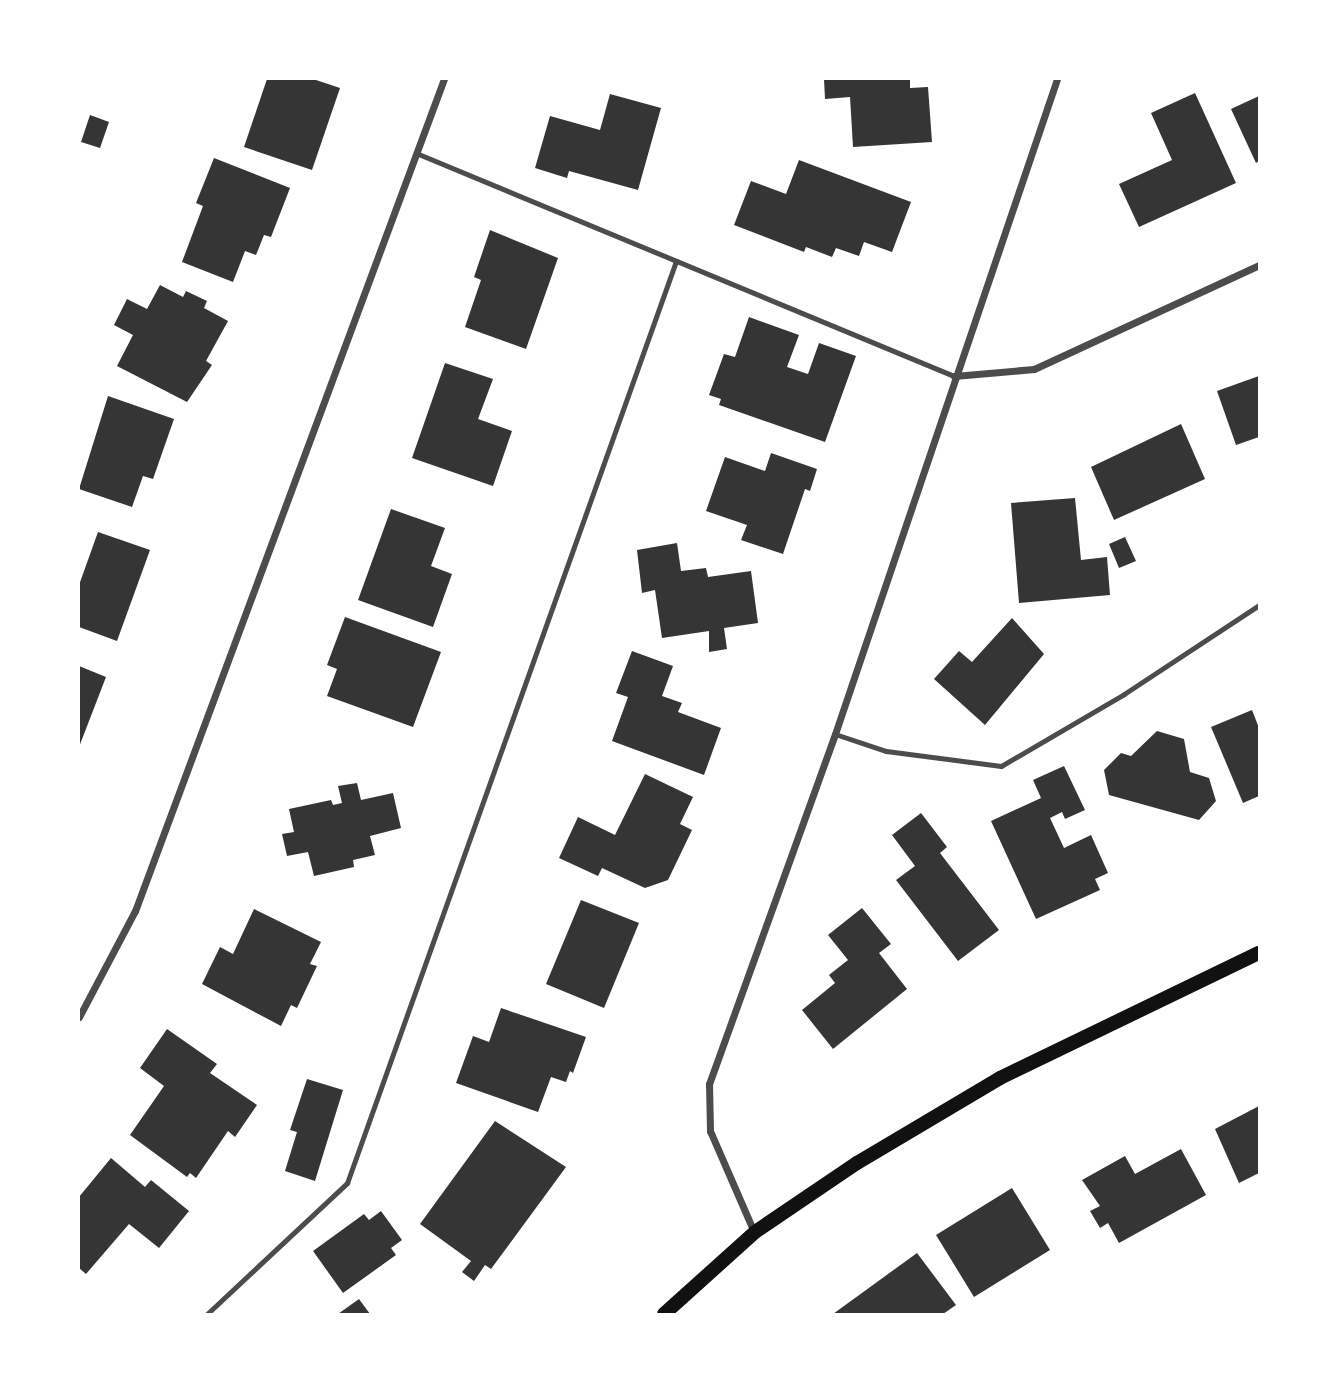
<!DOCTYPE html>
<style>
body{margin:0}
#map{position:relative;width:1338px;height:1393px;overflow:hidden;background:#fff;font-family:Inter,sans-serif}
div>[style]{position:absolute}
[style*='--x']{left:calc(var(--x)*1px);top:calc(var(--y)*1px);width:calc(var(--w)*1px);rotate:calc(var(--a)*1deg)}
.building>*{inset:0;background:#353535}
.service>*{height:5px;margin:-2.5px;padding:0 2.5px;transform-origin:2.5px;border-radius:2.5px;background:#4c4c4c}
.minor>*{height:7px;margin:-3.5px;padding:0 3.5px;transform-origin:3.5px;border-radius:3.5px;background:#4c4c4c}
.secondary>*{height:14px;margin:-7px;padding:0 7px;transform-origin:7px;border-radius:7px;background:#111}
span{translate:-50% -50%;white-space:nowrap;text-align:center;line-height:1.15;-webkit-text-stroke:5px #fff;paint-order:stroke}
.frame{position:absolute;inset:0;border:80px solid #fff;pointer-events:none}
</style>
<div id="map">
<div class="building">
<div style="clip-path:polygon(267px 79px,313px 79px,340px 88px,312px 170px,244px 147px)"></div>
<div style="clip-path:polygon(824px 79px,910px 79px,910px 88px,928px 87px,932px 142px,853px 147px,850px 97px,825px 99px)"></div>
<div style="clip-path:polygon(1195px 93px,1236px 183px,1139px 227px,1119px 184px,1172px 160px,1151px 113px)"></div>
<div style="clip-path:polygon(610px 94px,661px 108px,638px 190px,569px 171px,567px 178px,535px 168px,550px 116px,600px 130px)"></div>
<div style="clip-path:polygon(1259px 96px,1259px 161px,1256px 163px,1231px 109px)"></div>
<div style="clip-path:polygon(90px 115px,109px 122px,100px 148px,81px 142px)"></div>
<div style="clip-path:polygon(214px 158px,290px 188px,271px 237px,264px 235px,256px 255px,245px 251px,233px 282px,182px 262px,203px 206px,196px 203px)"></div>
<div style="clip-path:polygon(799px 160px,911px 202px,892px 252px,864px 242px,859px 256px,836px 248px,832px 257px,806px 247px,804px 252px,734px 225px,751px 181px,786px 194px)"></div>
<div style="clip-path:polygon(490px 230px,558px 258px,526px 349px,465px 327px,481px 280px,474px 277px)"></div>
<div style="clip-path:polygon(160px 285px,183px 297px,186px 291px,207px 301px,204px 308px,228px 321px,206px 361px,212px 365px,187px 402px,117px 366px,133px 335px,114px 325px,127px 299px,147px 309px)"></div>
<div style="clip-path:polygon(749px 317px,799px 335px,787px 367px,808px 374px,819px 343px,856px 356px,825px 442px,719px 405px,721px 399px,709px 395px,724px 354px,735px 357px)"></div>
<div style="clip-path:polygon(445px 363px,493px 379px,478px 419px,512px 431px,493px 486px,412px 458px)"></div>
<div style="clip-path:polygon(1259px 376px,1259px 437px,1236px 445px,1217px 391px)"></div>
<div style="clip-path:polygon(108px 396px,174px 419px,153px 479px,143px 476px,132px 507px,79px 489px)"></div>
<div style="clip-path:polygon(1181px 424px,1205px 479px,1114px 520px,1091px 467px)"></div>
<div style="clip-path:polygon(771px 453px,817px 469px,810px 491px,805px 489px,783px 554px,741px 540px,747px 525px,706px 511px,725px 457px,765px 471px)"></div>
<div style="clip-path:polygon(1075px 498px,1081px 560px,1107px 557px,1110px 595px,1019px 603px,1011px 503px)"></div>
<div style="clip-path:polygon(391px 509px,445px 528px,431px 566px,452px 574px,433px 627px,358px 600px)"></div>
<div style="clip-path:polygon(98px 532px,150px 550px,117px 641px,79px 627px,79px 585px)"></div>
<div style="clip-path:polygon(1125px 537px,1136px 561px,1119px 568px,1109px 544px)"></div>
<div style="clip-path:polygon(677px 543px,681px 571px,706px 568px,708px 577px,751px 571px,758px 623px,724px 628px,727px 649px,709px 652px,709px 631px,662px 638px,655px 590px,642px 593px,637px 550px)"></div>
<div style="clip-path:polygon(345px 617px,441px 652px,413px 727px,327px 696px,337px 669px,327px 665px)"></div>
<div style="clip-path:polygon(1012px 618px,1044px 654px,985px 725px,934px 679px,959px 651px,972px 662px)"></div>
<div style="clip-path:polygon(632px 651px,673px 666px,662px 696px,682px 703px,678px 712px,721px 728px,704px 775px,612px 741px,628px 697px,616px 693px)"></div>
<div style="clip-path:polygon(79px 666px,106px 677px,79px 747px)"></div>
<div style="clip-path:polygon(1252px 710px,1259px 728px,1259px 796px,1243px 803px,1211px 727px)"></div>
<div style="clip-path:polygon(1157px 731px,1184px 739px,1190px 772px,1209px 778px,1216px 801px,1199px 820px,1109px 795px,1104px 770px,1121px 753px,1131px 756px)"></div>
<div style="clip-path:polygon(1064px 766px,1085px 810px,1065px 819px,1062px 812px,1050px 818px,1064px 848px,1091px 835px,1108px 873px,1095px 879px,1100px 890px,1036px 919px,991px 821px,1041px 798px,1033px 780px)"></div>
<div style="clip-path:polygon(645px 774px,693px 797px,680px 824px,692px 830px,668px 880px,645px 888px,602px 868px,598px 876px,559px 858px,578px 817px,615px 835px)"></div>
<div style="clip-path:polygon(357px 783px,361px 800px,393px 793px,401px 828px,370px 836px,375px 855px,353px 860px,354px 867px,314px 876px,308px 852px,287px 856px,282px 834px,294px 832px,289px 809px,331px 800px,333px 805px,342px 803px,338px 786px)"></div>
<div style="clip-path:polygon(921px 813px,947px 847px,940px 853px,999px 930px,958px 961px,896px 880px,915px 866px,892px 835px)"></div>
<div style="clip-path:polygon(581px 900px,639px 923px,604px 1008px,546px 984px)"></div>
<div style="clip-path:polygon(862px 908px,891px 944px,879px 953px,907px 989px,833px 1049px,802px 1010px,835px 983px,829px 975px,848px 960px,828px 935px)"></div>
<div style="clip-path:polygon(254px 909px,321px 942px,310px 964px,317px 966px,297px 1008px,291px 1005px,281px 1026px,202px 984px,220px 947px,233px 954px)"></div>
<div style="clip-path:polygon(501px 1008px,586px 1037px,573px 1073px,570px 1071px,566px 1082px,551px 1077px,538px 1112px,456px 1083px,473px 1036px,489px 1042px)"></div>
<div style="clip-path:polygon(167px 1029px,217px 1064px,210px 1073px,257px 1105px,235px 1137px,228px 1131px,196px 1178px,190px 1173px,187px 1177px,130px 1135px,164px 1086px,140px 1068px)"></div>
<div style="clip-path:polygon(307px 1079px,343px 1090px,315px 1181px,285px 1171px,297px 1132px,290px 1130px)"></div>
<div style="clip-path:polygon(1259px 1106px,1259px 1173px,1239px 1183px,1215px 1129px)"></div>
<div style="clip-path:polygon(495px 1121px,566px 1167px,491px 1269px,485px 1265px,474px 1281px,462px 1272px,471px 1261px,420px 1224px)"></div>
<div style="clip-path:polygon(1181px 1149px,1206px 1195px,1119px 1243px,1108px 1223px,1100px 1228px,1090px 1211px,1100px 1206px,1082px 1180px,1125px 1156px,1135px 1174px)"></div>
<div style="clip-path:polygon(111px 1158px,145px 1187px,151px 1180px,189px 1211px,159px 1248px,129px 1224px,86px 1274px,79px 1268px,79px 1197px)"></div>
<div style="clip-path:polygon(1012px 1188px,1050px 1250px,974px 1297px,936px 1235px)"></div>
<div style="clip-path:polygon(381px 1211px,402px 1240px,391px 1248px,396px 1255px,343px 1293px,313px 1251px,364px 1214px,369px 1220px)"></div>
<div style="clip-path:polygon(917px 1253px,956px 1305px,943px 1314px,833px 1314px)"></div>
<div style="clip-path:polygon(359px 1299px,370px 1314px,338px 1314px)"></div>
</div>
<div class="service">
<div style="--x:416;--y:153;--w:582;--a:22.51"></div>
<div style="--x:835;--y:734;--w:54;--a:18.4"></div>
<div style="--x:886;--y:751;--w:116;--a:7.4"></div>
<div style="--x:1001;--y:766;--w:143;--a:-30.3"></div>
<div style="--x:1124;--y:694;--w:162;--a:-33.4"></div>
<div style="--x:207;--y:1314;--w:192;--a:-43.1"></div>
<div style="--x:347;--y:1183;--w:979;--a:-70.36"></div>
</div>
<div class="minor">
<div style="--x:954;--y:376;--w:80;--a:-5"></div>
<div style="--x:1034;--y:369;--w:248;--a:-24.8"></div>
<div style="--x:79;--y:1017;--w:120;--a:-62.2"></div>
<div style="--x:135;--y:911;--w:888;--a:-69.63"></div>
<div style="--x:754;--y:1232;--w:110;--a:-113.5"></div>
<div style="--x:710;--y:1131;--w:47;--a:-91.2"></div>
<div style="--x:709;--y:1084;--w:372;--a:-70.2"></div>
<div style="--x:835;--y:734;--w:692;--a:-71.28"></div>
</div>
<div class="secondary">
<div style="--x:664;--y:1314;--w:122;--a:-42"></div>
<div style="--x:755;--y:1232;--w:123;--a:-34.1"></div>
<div style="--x:857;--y:1163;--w:166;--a:-30.7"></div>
<div style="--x:1000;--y:1078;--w:288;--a:-25.8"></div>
</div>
<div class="frame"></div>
</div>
